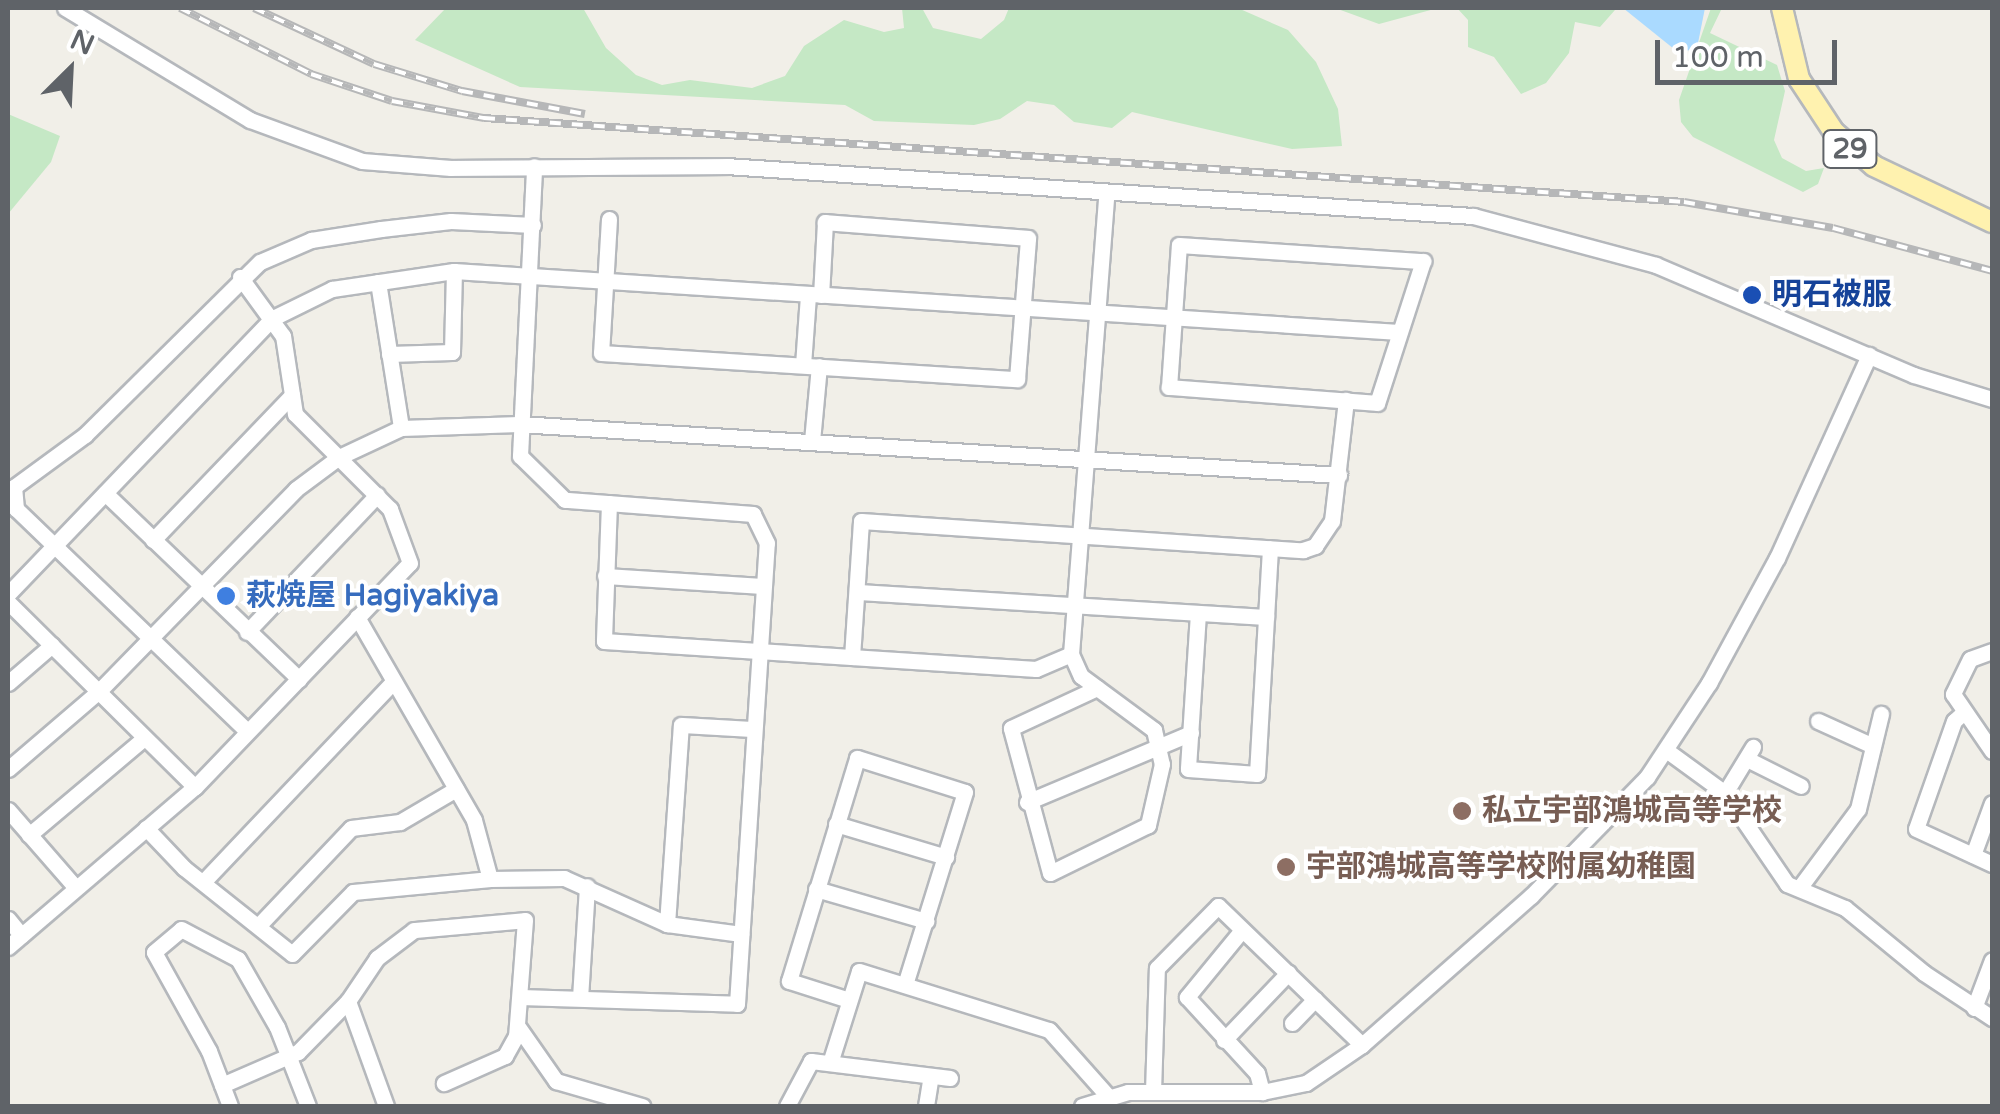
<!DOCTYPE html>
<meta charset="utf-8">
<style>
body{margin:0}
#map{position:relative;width:2000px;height:1114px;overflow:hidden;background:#f1efe8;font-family:"Varela Round","Noto Sans JP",sans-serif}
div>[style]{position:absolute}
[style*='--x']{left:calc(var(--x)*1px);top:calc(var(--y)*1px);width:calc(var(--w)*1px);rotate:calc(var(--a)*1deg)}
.green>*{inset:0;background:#c5e8c5}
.water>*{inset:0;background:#aadaff}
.roads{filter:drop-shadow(2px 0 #b5b8bc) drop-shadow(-2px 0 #b5b8bc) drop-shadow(0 2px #b5b8bc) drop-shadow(0 -2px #b5b8bc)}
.minor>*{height:15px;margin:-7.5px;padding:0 7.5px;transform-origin:7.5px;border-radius:7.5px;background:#fff}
.major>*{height:20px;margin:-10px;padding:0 10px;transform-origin:10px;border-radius:10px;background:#fff2af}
.rail>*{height:8px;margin-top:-4px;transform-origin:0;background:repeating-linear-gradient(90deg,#fff 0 11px,#b6b7b8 0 22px);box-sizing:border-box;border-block:2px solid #b6b7b8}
.dots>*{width:28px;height:28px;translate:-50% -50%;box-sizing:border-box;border:5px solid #fff;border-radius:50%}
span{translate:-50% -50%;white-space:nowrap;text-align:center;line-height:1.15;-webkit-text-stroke:8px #fff;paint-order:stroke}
.shield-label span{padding:2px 8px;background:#fff;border:2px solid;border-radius:8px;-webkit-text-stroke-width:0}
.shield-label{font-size:28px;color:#5f6368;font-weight:700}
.transit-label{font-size:30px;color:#164399;font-weight:700}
.left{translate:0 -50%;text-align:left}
.shop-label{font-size:30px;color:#366cbe;font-weight:700}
.education-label{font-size:30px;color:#785e54;font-weight:700}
.frame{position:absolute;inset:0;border:10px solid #5f6368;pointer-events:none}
.north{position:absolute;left:20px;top:20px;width:100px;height:100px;-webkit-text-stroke:8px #fff;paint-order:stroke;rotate:24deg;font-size:28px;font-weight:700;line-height:40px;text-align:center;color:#5f6368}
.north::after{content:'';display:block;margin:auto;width:35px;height:45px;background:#5f6368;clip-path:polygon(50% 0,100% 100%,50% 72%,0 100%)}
.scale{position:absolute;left:1655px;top:40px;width:182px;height:45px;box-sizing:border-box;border:5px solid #5f6368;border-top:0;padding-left:12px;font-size:30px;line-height:35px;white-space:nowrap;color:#5f6368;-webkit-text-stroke:8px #fff;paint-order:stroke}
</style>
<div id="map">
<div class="green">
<div style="clip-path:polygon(446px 8px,583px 8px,606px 48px,636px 75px,662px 85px,690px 80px,752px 88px,785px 76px,804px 46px,844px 20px,884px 32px,904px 28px,902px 8px,922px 8px,933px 28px,981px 39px,1004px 20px,1009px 8px,1240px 9px,1288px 30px,1316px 62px,1338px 109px,1342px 146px,1292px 149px,1132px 112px,1112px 128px,1074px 122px,1054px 105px,1027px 101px,1000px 119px,974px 125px,874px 121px,845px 105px,520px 87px,415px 40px)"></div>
<div style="clip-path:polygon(1335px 8px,1438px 8px,1379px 24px)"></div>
<div style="clip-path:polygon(1457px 8px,1614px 8px,1615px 10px,1600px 27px,1575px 22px,1569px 53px,1546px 83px,1521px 94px,1494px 57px,1468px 47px,1468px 20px)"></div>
<div style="clip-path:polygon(1711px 8px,1722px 8px,1710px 33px,1777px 65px,1785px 91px,1774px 140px,1782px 158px,1806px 171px,1824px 168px,1818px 184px,1803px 192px,1693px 137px,1681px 122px,1679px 100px)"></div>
<div style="clip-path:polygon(8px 114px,60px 136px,51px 162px,8px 214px)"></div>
</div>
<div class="water">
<div style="clip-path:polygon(1623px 8px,1705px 8px,1697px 48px,1679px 53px)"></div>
</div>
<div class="roads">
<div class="minor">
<div style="--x:65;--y:8;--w:216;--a:31.2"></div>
<div style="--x:250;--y:120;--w:119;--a:20.1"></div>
<div style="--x:362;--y:161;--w:89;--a:4.5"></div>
<div style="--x:451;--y:168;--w:275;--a:-0.4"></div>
<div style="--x:726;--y:166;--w:749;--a:3.83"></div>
<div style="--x:1473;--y:216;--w:189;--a:15"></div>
<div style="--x:1656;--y:265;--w:280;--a:23.1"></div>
<div style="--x:1914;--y:375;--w:82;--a:17.1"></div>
<div style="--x:609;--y:219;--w:134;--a:93.4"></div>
<div style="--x:601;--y:353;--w:417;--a:3.6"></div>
<div style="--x:1017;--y:379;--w:141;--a:-85.5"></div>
<div style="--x:1028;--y:238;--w:204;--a:-175.5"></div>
<div style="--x:825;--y:222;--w:73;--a:93.1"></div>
<div style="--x:1179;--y:245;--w:245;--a:3.8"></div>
<div style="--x:1423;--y:261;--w:149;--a:107.9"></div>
<div style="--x:1377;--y:403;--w:209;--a:-175.6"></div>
<div style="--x:1169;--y:387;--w:142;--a:-86"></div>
<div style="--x:378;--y:282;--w:148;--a:81"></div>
<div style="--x:389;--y:354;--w:63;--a:-1.8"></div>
<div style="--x:452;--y:352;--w:81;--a:-88.6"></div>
<div style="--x:803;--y:365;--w:70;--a:-85.9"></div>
<div style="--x:812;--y:441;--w:75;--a:-84.7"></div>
<div style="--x:105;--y:493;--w:269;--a:43.8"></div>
<div style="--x:609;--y:503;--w:138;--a:92.1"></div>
<div style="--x:604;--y:641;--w:433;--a:3.7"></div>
<div style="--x:1036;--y:669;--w:38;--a:-23"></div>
<div style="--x:1071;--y:654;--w:461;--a:-85.6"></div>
<div style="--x:153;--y:540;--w:201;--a:-46.2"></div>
<div style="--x:605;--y:576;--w:158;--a:3.6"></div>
<div style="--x:858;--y:592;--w:409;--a:3.5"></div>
<div style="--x:8;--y:594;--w:383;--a:-46.2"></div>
<div style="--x:273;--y:318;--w:66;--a:-26.2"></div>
<div style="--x:332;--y:289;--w:123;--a:-8.4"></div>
<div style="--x:454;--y:271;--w:947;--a:3.69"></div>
<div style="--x:8;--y:602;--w:263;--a:44.7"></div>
<div style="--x:1198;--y:613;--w:156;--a:93.7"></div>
<div style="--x:1188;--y:769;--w:69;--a:4.1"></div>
<div style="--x:1257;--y:774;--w:226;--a:-86.7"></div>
<div style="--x:357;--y:617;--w:234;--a:60"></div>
<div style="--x:474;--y:820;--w:61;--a:74.8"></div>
<div style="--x:247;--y:632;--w:189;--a:-46.5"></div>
<div style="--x:1992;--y:651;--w:23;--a:160"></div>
<div style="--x:1970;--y:659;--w:39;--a:116"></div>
<div style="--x:1953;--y:694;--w:69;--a:55.6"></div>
<div style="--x:1071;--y:654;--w:24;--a:66"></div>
<div style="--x:1081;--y:676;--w:91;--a:36.5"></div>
<div style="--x:1154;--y:730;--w:35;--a:77"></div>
<div style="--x:1162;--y:764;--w:63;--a:102.9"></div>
<div style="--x:1148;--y:825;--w:109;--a:153.9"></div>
<div style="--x:1050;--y:873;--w:150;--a:-105.1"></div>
<div style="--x:1011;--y:728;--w:95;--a:-24.9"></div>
<div style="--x:852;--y:657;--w:136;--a:-86.2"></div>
<div style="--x:861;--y:521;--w:443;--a:3.8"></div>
<div style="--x:1303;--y:550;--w:13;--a:-18"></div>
<div style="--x:1315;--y:546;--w:30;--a:-56"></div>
<div style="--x:1332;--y:521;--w:122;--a:-83.4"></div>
<div style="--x:8;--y:683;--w:58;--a:-40.8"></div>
<div style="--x:1964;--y:712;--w:13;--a:138"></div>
<div style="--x:1954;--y:721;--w:114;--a:109.4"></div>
<div style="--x:1916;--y:829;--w:84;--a:24.7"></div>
<div style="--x:1818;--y:721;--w:60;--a:24.4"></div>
<div style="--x:247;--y:731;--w:320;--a:-136.1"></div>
<div style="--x:16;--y:509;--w:22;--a:-95"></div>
<div style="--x:14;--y:487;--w:88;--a:-36.2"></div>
<div style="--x:85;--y:435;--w:246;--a:-44.7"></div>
<div style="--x:260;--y:262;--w:56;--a:-23.3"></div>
<div style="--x:311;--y:240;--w:71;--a:-8.9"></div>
<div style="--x:381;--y:229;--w:70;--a:-6.5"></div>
<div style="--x:451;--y:221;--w:82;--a:2.8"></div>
<div style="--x:1666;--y:750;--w:73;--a:36.1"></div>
<div style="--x:1725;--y:793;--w:110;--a:55.7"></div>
<div style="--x:1787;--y:884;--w:63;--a:22.5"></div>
<div style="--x:1845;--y:908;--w:102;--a:39.4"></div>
<div style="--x:1924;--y:973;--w:82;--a:33.5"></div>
<div style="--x:1747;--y:759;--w:60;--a:26.6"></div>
<div style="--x:8;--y:769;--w:120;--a:-40.6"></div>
<div style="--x:99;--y:691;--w:282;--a:-45.7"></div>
<div style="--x:296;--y:489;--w:54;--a:-36.7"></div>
<div style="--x:339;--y:457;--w:68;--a:-25.1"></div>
<div style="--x:401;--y:428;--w:118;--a:-1.9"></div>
<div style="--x:519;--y:424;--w:822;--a:3.56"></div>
<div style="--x:1725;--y:793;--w:54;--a:-58.7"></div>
<div style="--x:1027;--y:802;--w:178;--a:-22.8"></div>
<div style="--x:8;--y:810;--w:103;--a:48.9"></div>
<div style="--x:836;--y:824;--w:115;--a:16.7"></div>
<div style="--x:146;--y:828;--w:55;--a:46.5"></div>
<div style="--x:184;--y:868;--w:138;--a:38.5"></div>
<div style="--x:292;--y:954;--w:87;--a:-45.5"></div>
<div style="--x:353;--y:892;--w:138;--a:-5.4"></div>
<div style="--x:490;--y:879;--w:74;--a:-0.8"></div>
<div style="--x:564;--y:878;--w:113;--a:24.1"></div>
<div style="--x:667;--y:924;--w:75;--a:7.7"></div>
<div style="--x:29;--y:835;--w:150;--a:-40.1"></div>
<div style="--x:1973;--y:855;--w:55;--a:-69.9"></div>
<div style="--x:205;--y:880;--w:274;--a:-46.5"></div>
<div style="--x:1800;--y:887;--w:97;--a:-53.4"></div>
<div style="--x:1858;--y:809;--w:98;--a:-76.4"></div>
<div style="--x:816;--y:889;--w:115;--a:16.2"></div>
<div style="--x:8;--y:919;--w:21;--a:51"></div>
<div style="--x:260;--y:924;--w:132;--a:-46.5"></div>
<div style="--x:351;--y:828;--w:49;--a:-7"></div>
<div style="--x:400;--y:822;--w:65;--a:-30.5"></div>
<div style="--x:667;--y:924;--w:199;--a:-86"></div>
<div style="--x:681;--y:725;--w:72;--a:3.2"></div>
<div style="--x:1242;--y:930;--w:87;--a:129.4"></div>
<div style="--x:1187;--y:997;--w:103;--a:47.4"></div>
<div style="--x:1257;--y:1073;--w:20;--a:75"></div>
<div style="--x:8;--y:947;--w:246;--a:-40.6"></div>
<div style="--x:195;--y:787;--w:310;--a:-46.2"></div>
<div style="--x:410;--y:563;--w:58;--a:-110.3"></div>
<div style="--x:390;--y:509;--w:134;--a:-135"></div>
<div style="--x:295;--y:414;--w:79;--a:-98.7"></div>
<div style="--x:283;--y:336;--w:73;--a:-126.1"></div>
<div style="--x:520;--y:997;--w:217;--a:1.8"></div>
<div style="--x:737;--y:1004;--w:462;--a:-86.3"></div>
<div style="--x:767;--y:543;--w:32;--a:-116"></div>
<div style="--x:753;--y:514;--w:189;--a:-175.7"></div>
<div style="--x:565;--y:500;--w:63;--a:-135.6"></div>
<div style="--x:520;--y:456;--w:290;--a:-87.2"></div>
<div style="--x:580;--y:998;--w:112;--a:-86.4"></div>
<div style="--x:849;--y:1000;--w:63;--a:-162.4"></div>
<div style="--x:789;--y:981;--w:233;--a:-73"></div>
<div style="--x:857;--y:758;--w:113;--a:17.5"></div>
<div style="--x:965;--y:792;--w:202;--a:107.3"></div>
<div style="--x:348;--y:1001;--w:112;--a:70.1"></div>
<div style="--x:1974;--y:1008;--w:51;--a:-69.4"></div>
<div style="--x:1292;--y:1023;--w:33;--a:-46"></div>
<div style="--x:519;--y:1028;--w:65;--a:55.1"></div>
<div style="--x:556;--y:1081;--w:90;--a:16.2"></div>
<div style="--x:1224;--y:1040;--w:93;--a:-46.3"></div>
<div style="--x:830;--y:1063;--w:96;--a:-72.5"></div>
<div style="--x:859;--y:971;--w:199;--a:17.3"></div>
<div style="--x:1049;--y:1030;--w:87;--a:48.3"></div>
<div style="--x:222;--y:1085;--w:83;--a:-23.5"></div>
<div style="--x:298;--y:1052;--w:71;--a:-45.6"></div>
<div style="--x:348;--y:1001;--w:52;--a:-56"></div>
<div style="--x:377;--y:958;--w:46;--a:-37.1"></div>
<div style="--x:414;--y:930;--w:111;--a:-5.1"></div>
<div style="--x:525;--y:920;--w:116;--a:94.4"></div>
<div style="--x:516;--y:1036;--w:23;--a:119"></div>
<div style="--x:505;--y:1056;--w:67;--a:156.1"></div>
<div style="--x:1153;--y:1092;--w:124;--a:-88.2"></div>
<div style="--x:1157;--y:968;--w:87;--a:-45.5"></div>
<div style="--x:1218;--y:906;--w:200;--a:44"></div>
<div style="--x:230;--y:1106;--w:59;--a:-110.9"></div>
<div style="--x:209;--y:1051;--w:113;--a:-119.1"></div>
<div style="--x:154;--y:952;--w:35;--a:-40"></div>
<div style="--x:181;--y:929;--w:64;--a:27.8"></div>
<div style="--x:238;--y:959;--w:78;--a:60.2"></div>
<div style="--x:277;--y:1027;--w:85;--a:68.6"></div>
<div style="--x:787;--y:1106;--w:51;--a:-61.9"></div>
<div style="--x:811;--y:1061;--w:140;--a:7"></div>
<div style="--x:926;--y:1106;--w:26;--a:-81"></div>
<div style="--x:1082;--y:1106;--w:48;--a:-16.9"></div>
<div style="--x:1128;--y:1092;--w:134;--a:0"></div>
<div style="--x:1262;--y:1092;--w:45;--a:-11.6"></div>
<div style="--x:1306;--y:1083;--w:68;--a:-34.2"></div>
<div style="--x:1362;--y:1045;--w:225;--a:-41.4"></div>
<div style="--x:1531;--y:896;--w:166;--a:-45.7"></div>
<div style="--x:1647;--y:777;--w:113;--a:-56.6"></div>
<div style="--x:1709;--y:683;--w:142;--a:-61.5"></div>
<div style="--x:1777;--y:558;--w:223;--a:-65.6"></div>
</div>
<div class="major">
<div style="--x:1782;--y:8;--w:73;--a:76.5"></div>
<div style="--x:1799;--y:79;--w:64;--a:56.6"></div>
<div style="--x:1834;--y:132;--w:52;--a:40.4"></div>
<div style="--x:1874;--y:166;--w:131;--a:25.4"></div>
</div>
</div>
<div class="rail">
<div style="--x:180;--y:8;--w:147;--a:26.7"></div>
<div style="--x:311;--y:74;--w:85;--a:18.4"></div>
<div style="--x:392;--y:101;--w:94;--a:10.5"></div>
<div style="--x:484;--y:118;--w:1203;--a:4"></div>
<div style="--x:1684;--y:202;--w:151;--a:9.9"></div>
<div style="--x:1833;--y:228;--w:165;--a:15.1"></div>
<div style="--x:254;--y:8;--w:132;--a:25"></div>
<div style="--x:374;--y:64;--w:92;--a:17.1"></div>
<div style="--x:462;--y:91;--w:125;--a:10.6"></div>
</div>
<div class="dots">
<div style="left:1752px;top:295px;background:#1a4fb4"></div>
<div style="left:226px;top:596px;background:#3f7fe0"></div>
<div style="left:1462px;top:811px;background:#8d6e63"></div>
<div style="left:1286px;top:867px;background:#8d6e63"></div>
</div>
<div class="shield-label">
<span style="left:1850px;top:149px">29</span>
</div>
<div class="transit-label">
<span class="left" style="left:1772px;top:295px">明石被服</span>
</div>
<div class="shop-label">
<span class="left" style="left:246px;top:596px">萩焼屋 Hagiyakiya</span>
</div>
<div class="education-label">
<span class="left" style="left:1482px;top:811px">私立宇部鴻城高等学校</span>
<span class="left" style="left:1306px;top:867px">宇部鴻城高等学校附属幼稚園</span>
</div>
<div class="frame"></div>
<div class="north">N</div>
<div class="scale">100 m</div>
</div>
